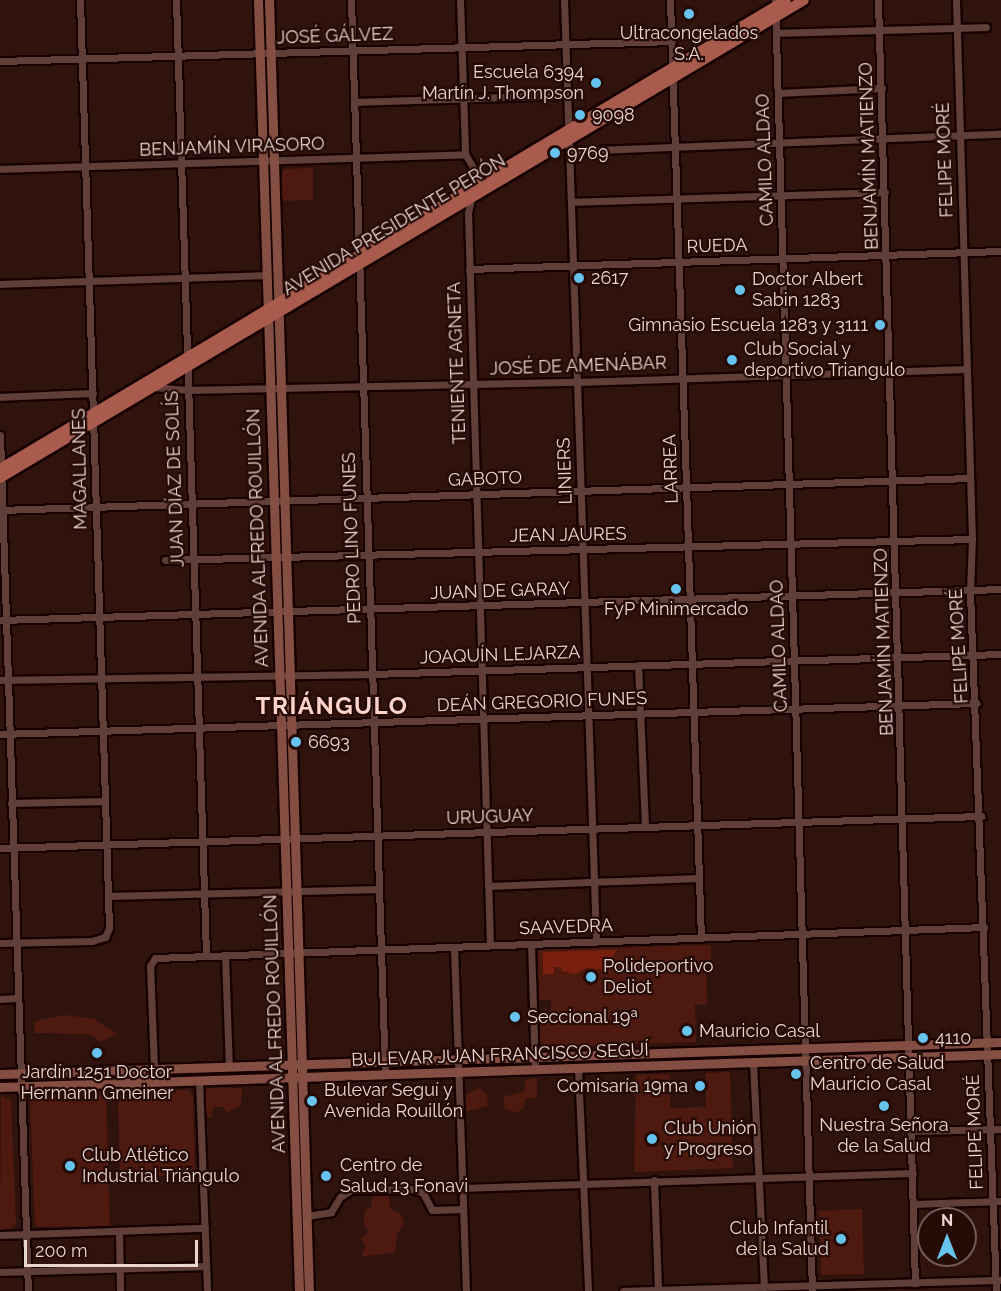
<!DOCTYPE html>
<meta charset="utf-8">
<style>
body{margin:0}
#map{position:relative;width:1001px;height:1291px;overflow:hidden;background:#30130d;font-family:Raleway,sans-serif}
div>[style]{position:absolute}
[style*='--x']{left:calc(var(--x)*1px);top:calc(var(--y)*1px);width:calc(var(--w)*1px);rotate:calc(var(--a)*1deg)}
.green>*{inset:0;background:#4e1a10}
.water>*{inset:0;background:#791f0f}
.roads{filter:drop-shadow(2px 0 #160100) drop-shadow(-2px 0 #160100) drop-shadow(0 2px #160100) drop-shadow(0 -2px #160100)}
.street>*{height:7px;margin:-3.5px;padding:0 3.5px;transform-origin:3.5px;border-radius:3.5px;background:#603f38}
.secondary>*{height:9px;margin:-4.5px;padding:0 4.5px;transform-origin:4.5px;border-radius:4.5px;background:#854e43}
.primary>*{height:10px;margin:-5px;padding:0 5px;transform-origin:5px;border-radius:5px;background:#a95c4e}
.dots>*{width:16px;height:16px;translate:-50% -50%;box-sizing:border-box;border:3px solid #250a05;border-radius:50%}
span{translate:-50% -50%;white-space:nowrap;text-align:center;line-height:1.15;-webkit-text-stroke:4.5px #250a05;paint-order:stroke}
.poi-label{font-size:18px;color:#ead5d0}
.right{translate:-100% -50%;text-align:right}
.left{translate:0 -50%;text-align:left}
.street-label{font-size:18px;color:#ead5d0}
.district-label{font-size:24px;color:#fdd3ca;font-weight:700;letter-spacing:1.5px}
.north{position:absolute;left:917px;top:1207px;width:60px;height:60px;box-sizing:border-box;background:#250a05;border:2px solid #745b56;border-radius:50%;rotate:0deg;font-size:16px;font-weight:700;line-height:24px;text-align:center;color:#ead5d0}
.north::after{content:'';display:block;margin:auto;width:21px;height:27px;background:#66c4ef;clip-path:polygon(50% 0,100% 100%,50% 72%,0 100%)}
.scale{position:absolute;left:24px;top:1240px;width:174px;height:27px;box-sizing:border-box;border:3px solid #ead5d0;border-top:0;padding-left:8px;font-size:18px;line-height:21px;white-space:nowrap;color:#ead5d0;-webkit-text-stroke:4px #250a05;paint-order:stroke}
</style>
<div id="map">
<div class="green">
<div style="clip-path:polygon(263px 59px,267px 59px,270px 151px,266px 151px)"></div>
<div style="clip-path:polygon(313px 168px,313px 200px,281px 201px,281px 174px,285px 169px)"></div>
<div style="clip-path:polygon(267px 173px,270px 173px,274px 293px,271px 293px)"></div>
<div style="clip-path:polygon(711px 945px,711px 964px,706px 964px,707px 1004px,695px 1005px,696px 1042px,537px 1047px,536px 1015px,551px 1014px,551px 1000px,536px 1000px,534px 954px,539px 950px)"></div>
<div style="clip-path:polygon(65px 1015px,94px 1019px,117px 1034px,100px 1042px,89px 1034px,35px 1033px,34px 1023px,40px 1020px)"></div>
<div style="clip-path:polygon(987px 1043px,988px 1054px,0 1087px,0 1074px)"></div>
<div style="clip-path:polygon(730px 1072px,733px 1168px,634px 1172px,636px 1075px,670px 1074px,670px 1108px,706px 1107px,706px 1073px)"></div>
<div style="clip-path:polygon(537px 1078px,537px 1098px,525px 1098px,524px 1108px,515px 1113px,505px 1108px,503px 1097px,525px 1091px,525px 1080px)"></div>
<div style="clip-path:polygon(208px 1088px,242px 1088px,241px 1105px,226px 1113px,224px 1107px,213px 1107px,212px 1117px,205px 1119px,203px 1092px)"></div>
<div style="clip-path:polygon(478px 1088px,487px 1093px,488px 1106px,465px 1112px,465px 1096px)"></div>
<div style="clip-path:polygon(188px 1090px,193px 1096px,195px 1174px,120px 1178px,118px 1093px)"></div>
<div style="clip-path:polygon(106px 1094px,110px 1226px,35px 1227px,30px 1100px,32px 1096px)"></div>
<div style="clip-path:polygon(1px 1096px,11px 1100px,16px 1224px,11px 1229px,0 1229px)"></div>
<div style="clip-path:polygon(372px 1196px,389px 1196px,390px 1208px,401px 1214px,404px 1224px,397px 1234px,395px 1252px,361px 1257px,366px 1245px,360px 1239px,369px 1232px,363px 1222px,366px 1209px,371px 1208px)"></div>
<div style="clip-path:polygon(862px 1209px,864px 1274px,821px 1275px,819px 1211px)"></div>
</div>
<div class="water">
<div style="clip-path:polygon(617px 950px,603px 970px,586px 968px,576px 974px,562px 971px,560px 967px,554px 967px,554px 974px,543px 974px,543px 952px)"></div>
</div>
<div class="roads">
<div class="street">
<div style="--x:176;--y:0;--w:956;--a:88.2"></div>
<div style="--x:351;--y:0;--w:1076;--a:88.19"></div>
<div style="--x:460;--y:0;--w:154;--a:88.1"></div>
<div style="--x:465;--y:154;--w:17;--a:59"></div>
<div style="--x:474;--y:169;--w:19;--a:90"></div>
<div style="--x:564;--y:0;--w:942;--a:88.05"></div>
<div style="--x:670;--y:0;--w:938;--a:88.11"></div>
<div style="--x:775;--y:0;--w:1292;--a:88.36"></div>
<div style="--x:878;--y:0;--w:1284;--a:88.35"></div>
<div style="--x:956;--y:0;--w:539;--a:88.3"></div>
<div style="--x:972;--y:539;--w:53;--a:92.2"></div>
<div style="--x:970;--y:592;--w:699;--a:87.87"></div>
<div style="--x:776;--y:33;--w:210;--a:-1.6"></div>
<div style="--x:0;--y:61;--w:672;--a:-1.7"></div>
<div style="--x:778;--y:93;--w:104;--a:-2.8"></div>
<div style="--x:354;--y:102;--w:213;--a:-1.9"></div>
<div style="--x:570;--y:151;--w:431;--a:-2.3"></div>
<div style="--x:0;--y:169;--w:465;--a:-1.8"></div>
<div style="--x:471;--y:199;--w:14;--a:102"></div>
<div style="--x:468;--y:213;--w:732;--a:88.28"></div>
<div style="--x:571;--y:202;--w:314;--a:-1.8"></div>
<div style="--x:469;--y:269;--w:532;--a:-1.94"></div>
<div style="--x:0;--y:284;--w:266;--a:-1.9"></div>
<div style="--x:154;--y:387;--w:33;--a:5"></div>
<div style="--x:187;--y:390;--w:390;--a:-1.2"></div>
<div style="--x:577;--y:382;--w:390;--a:-1.9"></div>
<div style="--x:0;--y:397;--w:93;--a:-2.5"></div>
<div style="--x:0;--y:435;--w:856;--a:88.13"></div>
<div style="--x:0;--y:510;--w:971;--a:-1.89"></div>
<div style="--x:165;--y:560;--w:807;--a:-1.49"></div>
<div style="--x:0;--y:620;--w:1001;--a:-1.77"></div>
<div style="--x:638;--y:665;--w:162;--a:87.5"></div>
<div style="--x:0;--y:680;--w:372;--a:-0.9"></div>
<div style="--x:372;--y:674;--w:629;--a:-1.82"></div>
<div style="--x:0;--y:734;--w:977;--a:-1.82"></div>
<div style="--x:11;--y:803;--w:94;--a:-1.2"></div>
<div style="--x:0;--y:848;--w:982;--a:-1.87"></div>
<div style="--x:488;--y:886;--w:211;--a:-2.2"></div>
<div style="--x:108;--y:896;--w:271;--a:-1.5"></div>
<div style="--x:0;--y:943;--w:92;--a:-1.2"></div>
<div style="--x:92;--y:941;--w:14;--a:-17"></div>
<div style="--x:105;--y:937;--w:10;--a:-66"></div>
<div style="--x:109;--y:928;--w:928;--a:-91.79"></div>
<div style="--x:531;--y:944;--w:126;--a:88.2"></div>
<div style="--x:454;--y:947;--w:344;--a:88"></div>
<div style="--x:225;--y:955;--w:112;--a:88"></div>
<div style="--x:0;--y:999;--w:17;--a:-3"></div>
<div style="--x:753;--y:1063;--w:224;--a:87.2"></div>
<div style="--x:154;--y:1069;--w:103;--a:-92.2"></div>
<div style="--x:150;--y:966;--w:9;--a:-58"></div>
<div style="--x:155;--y:958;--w:830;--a:-2.14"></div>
<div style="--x:578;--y:1069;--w:222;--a:87.4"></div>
<div style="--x:199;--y:1081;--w:210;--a:87.8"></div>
<div style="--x:912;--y:1131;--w:89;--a:-1.3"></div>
<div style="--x:654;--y:1180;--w:111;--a:87.9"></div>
<div style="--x:462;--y:1188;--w:451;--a:-1.9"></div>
<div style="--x:914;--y:1204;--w:87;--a:-2"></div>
<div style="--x:307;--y:1216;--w:24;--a:-9"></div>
<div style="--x:331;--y:1212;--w:17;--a:-59"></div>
<div style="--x:340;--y:1197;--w:13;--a:-32"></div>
<div style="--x:351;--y:1190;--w:62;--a:-0.9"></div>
<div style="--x:413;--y:1189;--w:11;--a:22"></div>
<div style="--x:423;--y:1193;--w:19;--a:62"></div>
<div style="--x:432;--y:1210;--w:31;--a:-2"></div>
<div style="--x:119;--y:1231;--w:60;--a:89"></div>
<div style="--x:0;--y:1235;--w:205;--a:-2"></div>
<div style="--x:0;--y:1272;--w:206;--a:-1.7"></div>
<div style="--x:623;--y:1291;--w:378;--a:-1.7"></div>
</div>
<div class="secondary">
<div style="--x:258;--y:0;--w:1292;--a:88.18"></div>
<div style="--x:269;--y:0;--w:1292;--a:88.23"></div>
<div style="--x:0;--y:1074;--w:1002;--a:-1.83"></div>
<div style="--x:0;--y:1087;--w:1002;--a:-1.89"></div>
</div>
<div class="primary">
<div style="--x:0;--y:469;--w:915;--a:-30.82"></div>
<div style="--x:0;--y:478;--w:935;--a:-30.73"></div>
</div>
</div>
<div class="dots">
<div style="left:689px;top:14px;background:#66c4ef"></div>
<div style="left:596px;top:83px;background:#66c4ef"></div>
<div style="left:580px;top:115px;background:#66c4ef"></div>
<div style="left:555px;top:153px;background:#66c4ef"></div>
<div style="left:579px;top:278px;background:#66c4ef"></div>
<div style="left:740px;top:290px;background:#66c4ef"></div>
<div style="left:880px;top:325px;background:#66c4ef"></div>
<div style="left:732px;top:360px;background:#66c4ef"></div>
<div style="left:676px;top:589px;background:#66c4ef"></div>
<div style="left:296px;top:742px;background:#66c4ef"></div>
<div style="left:591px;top:977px;background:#66c4ef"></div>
<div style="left:515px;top:1017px;background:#66c4ef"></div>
<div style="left:687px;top:1031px;background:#66c4ef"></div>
<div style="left:923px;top:1038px;background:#66c4ef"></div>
<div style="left:97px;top:1053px;background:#66c4ef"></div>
<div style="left:796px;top:1074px;background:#66c4ef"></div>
<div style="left:700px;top:1086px;background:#66c4ef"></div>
<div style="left:312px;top:1101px;background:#66c4ef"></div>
<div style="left:884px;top:1106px;background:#66c4ef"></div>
<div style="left:652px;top:1139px;background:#66c4ef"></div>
<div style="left:70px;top:1166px;background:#66c4ef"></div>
<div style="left:326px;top:1176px;background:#66c4ef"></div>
<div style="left:841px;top:1239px;background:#66c4ef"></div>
</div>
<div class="poi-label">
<span style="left:689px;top:44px">Ultracongelados<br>S.A.</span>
<span class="right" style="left:584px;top:83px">Escuela 6394<br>Martín J. Thompson</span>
<span class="left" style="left:592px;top:115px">9098</span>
<span class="left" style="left:567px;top:153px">9769</span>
<span class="left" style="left:591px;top:278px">2617</span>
<span class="left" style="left:752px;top:290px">Doctor Albert<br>Sabin 1283</span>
<span class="right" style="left:868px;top:325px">Gimnasio Escuela 1283 y 3111</span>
<span class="left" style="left:744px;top:360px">Club Social y<br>deportivo Triangulo</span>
<span style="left:676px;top:609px">FyP Minimercado</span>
<span class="left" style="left:308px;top:742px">6693</span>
<span class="left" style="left:603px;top:977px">Polideportivo<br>Deliot</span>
<span class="left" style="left:527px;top:1017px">Seccional 19ª</span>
<span class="left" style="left:699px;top:1031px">Mauricio Casal</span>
<span class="left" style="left:935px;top:1038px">4110</span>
<span class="left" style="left:810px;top:1074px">Centro de Salud<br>Mauricio Casal</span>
<span style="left:97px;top:1083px">Jardín 1251 Doctor<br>Hermann Gmeiner</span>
<span class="right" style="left:688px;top:1086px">Comisaría 19ma</span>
<span class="left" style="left:324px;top:1101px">Bulevar Seguí y<br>Avenida Rouillón</span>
<span style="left:884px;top:1136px">Nuestra Señora<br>de la Salud</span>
<span class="left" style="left:664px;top:1139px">Club Unión<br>y Progreso</span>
<span class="left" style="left:82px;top:1166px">Club Atlético<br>Industrial Triángulo</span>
<span class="left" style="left:340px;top:1176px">Centro de<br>Salud 13 Fonavi</span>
<span class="right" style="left:829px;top:1239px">Club Infantil<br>de la Salud</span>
</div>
<div class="street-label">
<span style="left:335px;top:36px;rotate:-2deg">JOSÉ GÁLVEZ</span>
<span style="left:232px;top:147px;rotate:-2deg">BENJAMÍN VIRASORO</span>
<span style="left:869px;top:156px;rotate:-92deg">BENJAMÍN MATIENZO</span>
<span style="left:765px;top:160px;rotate:-92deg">CAMILO ALDAO</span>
<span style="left:945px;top:160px;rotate:-92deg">FELIPE MORÉ</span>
<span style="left:394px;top:225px;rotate:-31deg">AVENIDA PRESIDENTE PERÓN</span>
<span style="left:717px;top:246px;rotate:-2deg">RUEDA</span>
<span style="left:457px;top:363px;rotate:-92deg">TENIENTE AGNETA</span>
<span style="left:578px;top:366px;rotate:-2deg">JOSÉ DE AMENÁBAR</span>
<span style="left:80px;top:469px;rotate:-91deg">MAGALLANES</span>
<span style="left:671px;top:469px;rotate:-92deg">LARREA</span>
<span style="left:565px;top:471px;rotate:-92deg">LINIERS</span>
<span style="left:175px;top:479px;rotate:-92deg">JUAN DÍAZ DE SOLÍS</span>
<span style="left:485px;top:479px;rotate:-2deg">GABOTO</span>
<span style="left:568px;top:535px;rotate:-1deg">JEAN JAURES</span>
<span style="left:258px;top:538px;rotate:-92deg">AVENIDA ALFREDO ROUILLÓN</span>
<span style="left:352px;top:538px;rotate:-92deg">PEDRO LINO FUNES</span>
<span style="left:500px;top:591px;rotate:-2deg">JUAN DE GARAY</span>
<span style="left:884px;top:642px;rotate:-92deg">BENJAMÍN MATIENZO</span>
<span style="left:779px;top:646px;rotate:-92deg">CAMILO ALDAO</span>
<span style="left:959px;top:646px;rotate:-93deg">FELIPE MORÉ</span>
<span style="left:500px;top:655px;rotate:-2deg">JOAQUÍN LEJARZA</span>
<span style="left:542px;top:702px;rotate:-2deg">DEÁN GREGORIO FUNES</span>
<span style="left:490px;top:817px;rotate:-2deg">URUGUAY</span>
<span style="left:566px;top:927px;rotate:-2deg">SAAVEDRA</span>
<span style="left:275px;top:1024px;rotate:-92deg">AVENIDA ALFREDO ROUILLÓN</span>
<span style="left:500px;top:1055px;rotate:-2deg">BULEVAR JUAN FRANCISCO SEGUÍ</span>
<span style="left:975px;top:1132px;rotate:-92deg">FELIPE MORÉ</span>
</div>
<div class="district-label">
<span style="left:332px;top:706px">TRIÁNGULO</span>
</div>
<div class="north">N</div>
<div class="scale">200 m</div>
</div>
